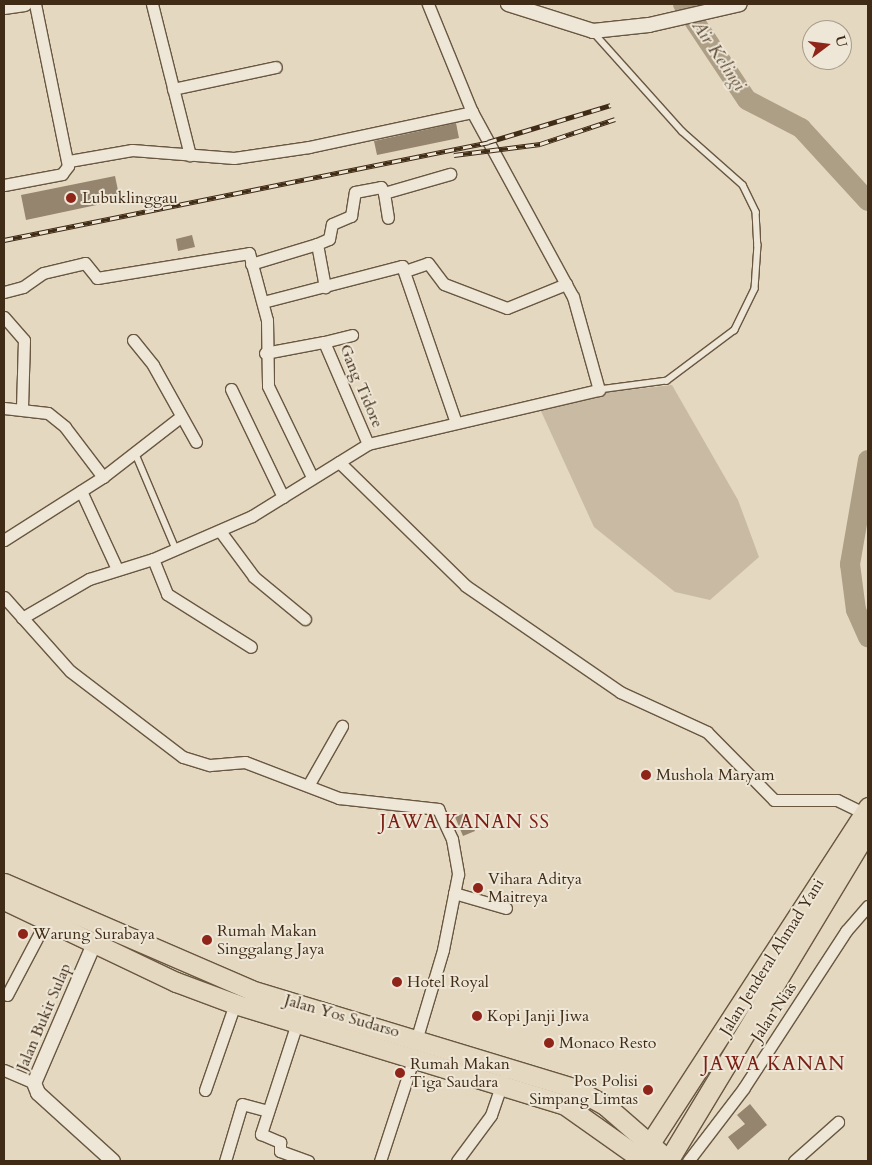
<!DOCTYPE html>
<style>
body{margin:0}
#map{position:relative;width:872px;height:1165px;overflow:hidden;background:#e5d8c0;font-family:Cardo,serif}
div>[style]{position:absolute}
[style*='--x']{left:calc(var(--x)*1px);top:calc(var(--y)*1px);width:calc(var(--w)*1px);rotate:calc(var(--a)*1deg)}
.green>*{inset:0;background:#c9bba3}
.river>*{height:20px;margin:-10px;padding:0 10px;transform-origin:10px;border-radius:10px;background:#ad9e86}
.building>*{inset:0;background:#96856e}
.roads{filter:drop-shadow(1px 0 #695740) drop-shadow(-1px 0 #695740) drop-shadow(0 1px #695740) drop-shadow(0 -1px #695740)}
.service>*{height:5.5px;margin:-2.75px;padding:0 2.75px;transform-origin:2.75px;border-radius:2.75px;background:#eee6d6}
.minor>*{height:11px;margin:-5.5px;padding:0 5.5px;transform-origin:5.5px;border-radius:5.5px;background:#eee6d6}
.tertiary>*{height:14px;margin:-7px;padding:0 7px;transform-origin:7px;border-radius:7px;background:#eee6d6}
.trunk>*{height:19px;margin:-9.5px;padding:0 9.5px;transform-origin:9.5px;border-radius:9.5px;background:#e5d8c0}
.rail>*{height:5px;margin-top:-2.5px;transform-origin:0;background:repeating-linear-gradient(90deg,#eee6d6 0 9px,#402c16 0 18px);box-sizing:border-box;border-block:1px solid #402c16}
.dots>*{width:14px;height:14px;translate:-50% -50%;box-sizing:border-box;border:2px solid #eee6d6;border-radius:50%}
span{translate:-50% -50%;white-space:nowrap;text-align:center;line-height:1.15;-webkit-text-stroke:4px #eee6d6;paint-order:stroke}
.poi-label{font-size:16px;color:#402c16}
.left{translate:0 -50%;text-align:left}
.right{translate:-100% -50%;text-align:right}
.street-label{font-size:16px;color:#402c16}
.water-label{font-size:18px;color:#5b4832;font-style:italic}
.quarter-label{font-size:19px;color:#7a1f14;letter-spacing:1px}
.frame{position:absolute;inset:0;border:5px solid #402c16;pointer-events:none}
.north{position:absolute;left:802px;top:20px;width:50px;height:50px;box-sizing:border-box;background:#eee6d6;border:1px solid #a89c89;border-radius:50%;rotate:75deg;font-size:14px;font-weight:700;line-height:20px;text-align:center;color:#402c16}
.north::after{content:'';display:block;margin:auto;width:18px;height:22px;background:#8f2418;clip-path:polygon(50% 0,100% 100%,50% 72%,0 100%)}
</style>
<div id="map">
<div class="green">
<div style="clip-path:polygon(672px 385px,738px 500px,759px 557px,710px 600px,675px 592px,594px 527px,540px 409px,601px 393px)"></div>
</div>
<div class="river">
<div style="--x:683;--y:4;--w:115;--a:56.3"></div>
<div style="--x:747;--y:100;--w:61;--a:27.4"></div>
<div style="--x:801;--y:128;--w:99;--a:47.5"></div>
<div style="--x:868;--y:460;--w:106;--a:99.8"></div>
<div style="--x:850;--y:564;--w:46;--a:82.6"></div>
<div style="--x:856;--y:610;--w:30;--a:66"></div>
</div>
<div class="building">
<div style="clip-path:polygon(456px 123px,459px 138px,377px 155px,374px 141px)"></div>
<div style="clip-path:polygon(115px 176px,120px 200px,26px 220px,21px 195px)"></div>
<div style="clip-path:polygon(192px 235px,195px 247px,178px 251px,176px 239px)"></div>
<div style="clip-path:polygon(467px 812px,475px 831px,463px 836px,455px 817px)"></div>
<div style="clip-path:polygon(750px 1104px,767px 1125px,738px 1150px,728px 1137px,745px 1124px,737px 1115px)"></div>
</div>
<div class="roads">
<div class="service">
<div style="--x:594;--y:33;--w:132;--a:48.1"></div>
<div style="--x:682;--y:131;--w:81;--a:41.5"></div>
<div style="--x:743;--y:185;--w:30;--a:64"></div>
<div style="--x:756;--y:212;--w:33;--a:87"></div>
<div style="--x:758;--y:245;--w:44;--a:93.9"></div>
<div style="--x:755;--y:289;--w:46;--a:116"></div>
<div style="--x:735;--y:330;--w:85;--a:143.1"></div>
<div style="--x:667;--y:381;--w:69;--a:172.5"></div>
<div style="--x:135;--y:452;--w:105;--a:67.1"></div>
</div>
<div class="minor">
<div style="--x:152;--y:4;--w:156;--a:75.9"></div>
<div style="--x:173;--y:89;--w:105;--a:-12.1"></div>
<div style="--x:69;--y:161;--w:64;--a:-9.9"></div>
<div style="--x:132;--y:150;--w:102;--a:4.5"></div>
<div style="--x:234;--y:158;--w:76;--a:-8.3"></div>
<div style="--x:309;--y:147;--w:167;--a:-12.1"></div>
<div style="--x:4;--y:185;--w:59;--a:-10.7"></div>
<div style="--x:62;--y:174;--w:10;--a:-53"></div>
<div style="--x:68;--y:166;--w:165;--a:-101.5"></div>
<div style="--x:384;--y:193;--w:25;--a:81"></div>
<div style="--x:317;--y:244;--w:13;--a:-23"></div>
<div style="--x:329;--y:239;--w:15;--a:-79"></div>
<div style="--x:332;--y:224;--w:21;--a:-23"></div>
<div style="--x:351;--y:216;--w:24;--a:-81"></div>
<div style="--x:355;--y:192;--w:26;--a:-11"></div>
<div style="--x:381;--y:187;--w:7;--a:63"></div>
<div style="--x:384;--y:193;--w:69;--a:-16.1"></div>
<div style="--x:251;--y:264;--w:69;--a:-16.9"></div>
<div style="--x:317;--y:244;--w:44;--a:79.5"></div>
<div style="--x:405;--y:271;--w:24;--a:-19"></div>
<div style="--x:428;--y:263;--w:26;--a:53"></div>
<div style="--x:444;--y:284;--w:67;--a:20.9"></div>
<div style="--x:507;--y:308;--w:64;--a:-22.1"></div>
<div style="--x:4;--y:292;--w:20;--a:-15"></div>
<div style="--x:23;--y:287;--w:24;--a:-35"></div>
<div style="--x:43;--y:273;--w:43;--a:-13.4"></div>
<div style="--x:85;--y:263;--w:19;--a:51"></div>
<div style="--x:97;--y:278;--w:154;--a:-9.3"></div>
<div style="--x:249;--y:253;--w:69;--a:75"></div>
<div style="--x:267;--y:320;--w:66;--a:89.1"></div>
<div style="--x:268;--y:386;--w:101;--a:64.2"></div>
<div style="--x:263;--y:302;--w:144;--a:-14.5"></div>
<div style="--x:402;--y:266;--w:166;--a:71"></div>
<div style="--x:4;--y:317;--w:30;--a:49"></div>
<div style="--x:24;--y:340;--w:69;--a:91.7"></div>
<div style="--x:133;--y:340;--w:32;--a:51"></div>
<div style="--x:153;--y:365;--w:88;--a:60.8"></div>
<div style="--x:324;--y:342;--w:29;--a:-14"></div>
<div style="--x:265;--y:353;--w:60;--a:-10.6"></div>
<div style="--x:324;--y:342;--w:111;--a:66.7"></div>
<div style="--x:231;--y:389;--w:120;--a:64.3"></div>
<div style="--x:4;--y:408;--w:44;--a:6.5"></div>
<div style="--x:48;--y:413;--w:22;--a:39"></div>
<div style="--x:65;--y:427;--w:63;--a:52.8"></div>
<div style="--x:339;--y:462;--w:177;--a:44.3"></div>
<div style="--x:466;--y:586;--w:187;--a:34.5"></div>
<div style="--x:620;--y:692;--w:96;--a:24.7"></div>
<div style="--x:707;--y:732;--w:95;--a:45.4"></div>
<div style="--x:774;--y:800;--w:63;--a:0"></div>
<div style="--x:837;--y:800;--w:34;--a:26"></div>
<div style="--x:81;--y:491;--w:86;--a:65.2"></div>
<div style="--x:220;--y:531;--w:57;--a:53.5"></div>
<div style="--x:254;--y:577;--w:66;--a:39.5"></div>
<div style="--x:4;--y:540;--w:117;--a:-32.5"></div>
<div style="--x:103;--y:477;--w:96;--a:-37.8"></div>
<div style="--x:153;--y:559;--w:38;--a:68"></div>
<div style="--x:167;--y:594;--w:99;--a:32.2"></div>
<div style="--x:4;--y:597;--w:99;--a:48.3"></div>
<div style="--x:70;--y:671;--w:142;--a:37.3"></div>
<div style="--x:183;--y:757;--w:28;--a:17"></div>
<div style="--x:210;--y:765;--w:35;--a:-5"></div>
<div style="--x:245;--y:762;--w:101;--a:21"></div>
<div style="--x:339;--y:798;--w:100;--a:6.3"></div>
<div style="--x:438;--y:809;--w:33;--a:65"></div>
<div style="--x:452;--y:839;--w:36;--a:80"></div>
<div style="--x:458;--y:874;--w:77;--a:101.2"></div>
<div style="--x:443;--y:950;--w:91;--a:106.6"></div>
<div style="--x:22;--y:618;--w:78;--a:-30.2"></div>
<div style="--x:89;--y:579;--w:67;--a:-17.4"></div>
<div style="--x:153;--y:559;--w:108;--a:-23.5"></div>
<div style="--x:252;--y:516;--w:137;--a:-31.8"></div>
<div style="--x:368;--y:444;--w:237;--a:-13.2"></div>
<div style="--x:599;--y:390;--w:97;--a:-105.6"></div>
<div style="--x:573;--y:297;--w:211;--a:-118.6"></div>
<div style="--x:472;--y:112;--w:117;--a:-112.2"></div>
<div style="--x:309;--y:784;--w:67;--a:-60.4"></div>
<div style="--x:454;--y:893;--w:54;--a:16.1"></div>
<div style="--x:7;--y:995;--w:84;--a:-62.2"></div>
<div style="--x:297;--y:1023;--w:117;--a:108"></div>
<div style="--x:261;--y:1134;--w:21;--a:23"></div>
<div style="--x:280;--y:1142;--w:9;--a:90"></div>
<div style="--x:280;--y:1151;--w:30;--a:20"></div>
<div style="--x:4;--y:1070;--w:33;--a:23"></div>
<div style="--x:205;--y:1090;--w:91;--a:-70.8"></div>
<div style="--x:225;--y:1161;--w:59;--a:-73.4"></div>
<div style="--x:242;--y:1104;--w:27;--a:15"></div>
<div style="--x:380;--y:1161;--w:109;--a:-71.9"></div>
<div style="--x:457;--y:1161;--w:57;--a:-53.5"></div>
<div style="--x:491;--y:1115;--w:36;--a:-71"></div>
<div style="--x:688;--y:1161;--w:91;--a:-52.6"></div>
<div style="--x:743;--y:1089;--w:189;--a:-56.9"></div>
<div style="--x:846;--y:931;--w:33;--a:-49"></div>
<div style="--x:794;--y:1161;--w:59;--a:-41.6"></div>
</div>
<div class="tertiary">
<div style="--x:508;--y:4;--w:89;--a:17.6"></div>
<div style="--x:593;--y:31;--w:56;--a:-6.1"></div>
<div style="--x:649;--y:25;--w:93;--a:-13"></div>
<div style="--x:4;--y:7;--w:21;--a:-8"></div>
<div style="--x:94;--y:944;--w:151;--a:113.3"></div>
<div style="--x:34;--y:1083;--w:11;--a:68"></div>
<div style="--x:38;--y:1093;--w:101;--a:42.2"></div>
</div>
<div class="trunk">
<div style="--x:4;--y:883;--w:269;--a:23.4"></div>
<div style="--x:251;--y:990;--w:338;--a:16.9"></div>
<div style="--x:574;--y:1088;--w:37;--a:29"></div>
<div style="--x:606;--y:1106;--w:84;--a:41.1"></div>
<div style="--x:4;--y:900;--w:191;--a:25.5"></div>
<div style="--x:176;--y:982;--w:63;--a:20.4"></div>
<div style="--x:235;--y:1004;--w:345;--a:17"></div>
<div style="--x:565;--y:1105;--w:97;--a:35.3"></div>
<div style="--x:643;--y:1154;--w:414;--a:-57"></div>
<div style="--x:668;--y:1161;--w:388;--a:-58.9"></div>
</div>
</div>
<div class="rail">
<div style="--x:454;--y:155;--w:87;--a:-7.3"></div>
<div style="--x:540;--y:144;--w:79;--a:-18.4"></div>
<div style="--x:4;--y:240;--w:494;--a:-11.4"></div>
<div style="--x:488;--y:142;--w:128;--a:-16.7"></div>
</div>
<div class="dots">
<div style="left:71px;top:198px;background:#8f2418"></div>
<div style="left:646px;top:775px;background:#8f2418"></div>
<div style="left:478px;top:888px;background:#8f2418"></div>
<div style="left:23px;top:934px;background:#8f2418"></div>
<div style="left:207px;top:940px;background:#8f2418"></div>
<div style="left:397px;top:982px;background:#8f2418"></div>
<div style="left:477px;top:1016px;background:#8f2418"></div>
<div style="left:549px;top:1043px;background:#8f2418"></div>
<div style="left:400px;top:1073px;background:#8f2418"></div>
<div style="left:648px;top:1090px;background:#8f2418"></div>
</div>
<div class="poi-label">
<span class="left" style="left:82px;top:198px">Lubuklinggau</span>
<span class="left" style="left:656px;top:775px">Mushola Maryam</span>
<span class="left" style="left:488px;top:888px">Vihara Aditya<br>Maitreya</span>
<span class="left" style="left:217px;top:940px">Rumah Makan<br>Singgalang Jaya</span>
<span class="left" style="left:33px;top:934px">Warung Surabaya</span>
<span class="left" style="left:407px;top:982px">Hotel Royal</span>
<span class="left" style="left:487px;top:1016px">Kopi Janji Jiwa</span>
<span class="left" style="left:559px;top:1043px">Monaco Resto</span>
<span class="left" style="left:410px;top:1073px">Rumah Makan<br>Tiga Saudara</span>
<span class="right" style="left:638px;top:1090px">Pos Polisi<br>Simpang Limtas</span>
</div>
<div class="street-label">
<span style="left:361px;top:386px;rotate:67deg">Gang Tidore</span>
<span style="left:772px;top:957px;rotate:-58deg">Jalan Jenderal Ahmad Yani</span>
<span style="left:774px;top:1012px;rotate:-56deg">Jalan Nias</span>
<span style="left:342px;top:1016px;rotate:16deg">Jalan Yos Sudarso</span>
<span style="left:44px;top:1017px;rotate:-67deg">Jalan Bukit Sulap</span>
</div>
<div class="water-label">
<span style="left:718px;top:56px;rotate:56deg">Air Kelingi</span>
</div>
<div class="quarter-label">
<span style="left:465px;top:823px">JAWA KANAN SS</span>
<span style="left:774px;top:1065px">JAWA KANAN</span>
</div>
<div class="frame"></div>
<div class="north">U</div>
</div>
